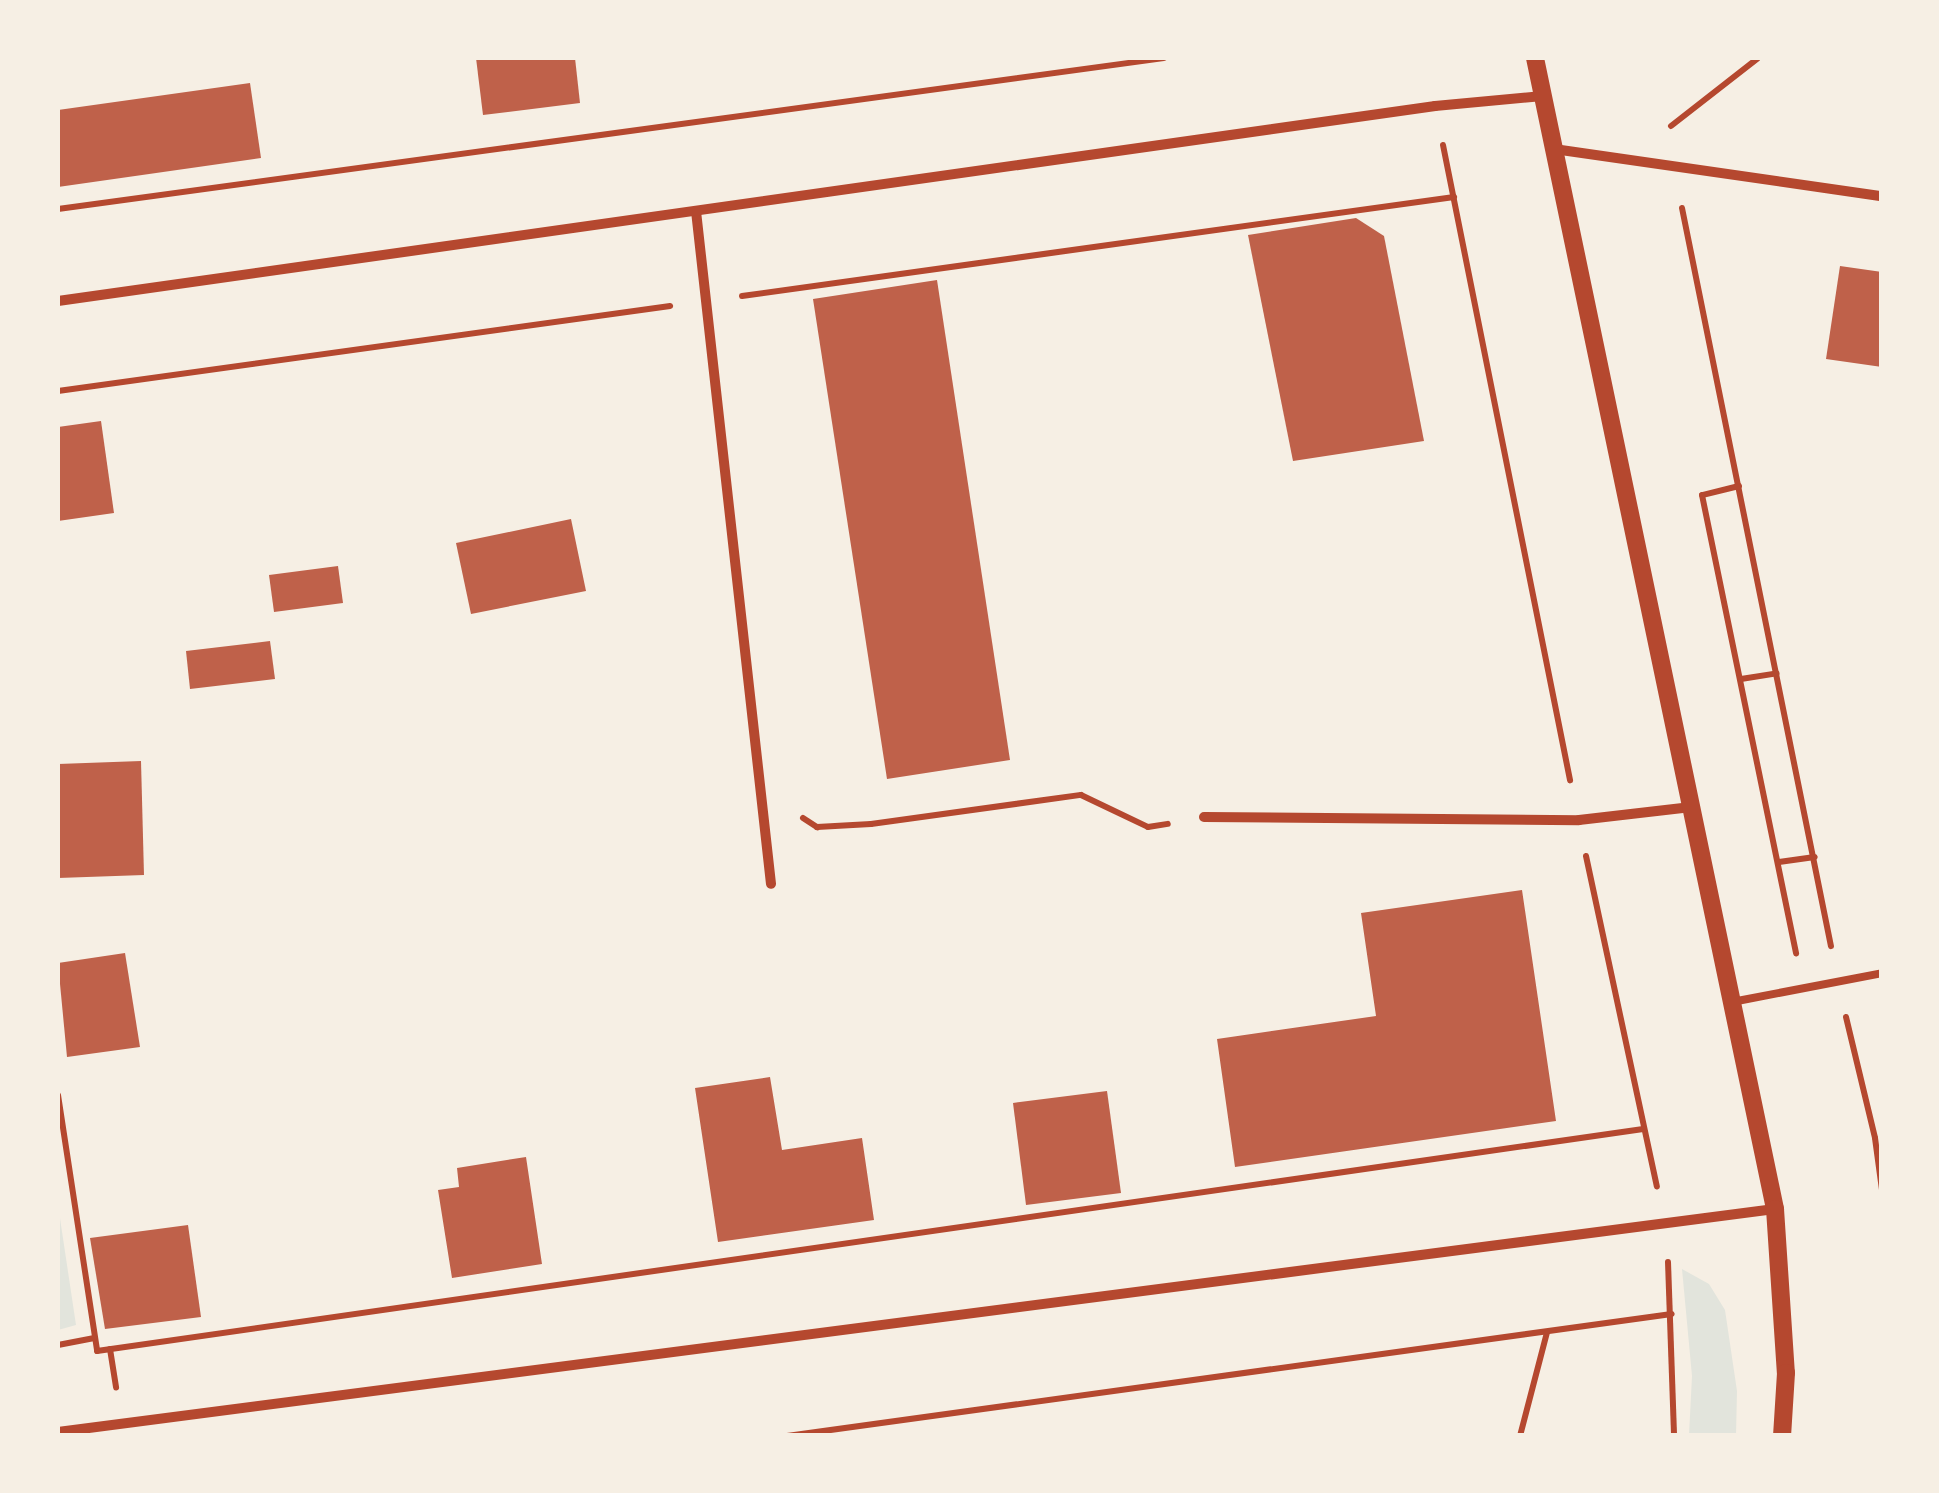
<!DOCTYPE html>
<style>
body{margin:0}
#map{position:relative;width:1939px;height:1493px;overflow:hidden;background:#f6efe4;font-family:"Public Sans",sans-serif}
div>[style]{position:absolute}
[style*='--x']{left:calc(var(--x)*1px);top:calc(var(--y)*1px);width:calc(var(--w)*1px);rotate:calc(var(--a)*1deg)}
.green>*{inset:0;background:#e2e4dc}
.building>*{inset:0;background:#bf614a}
.path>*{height:6px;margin:-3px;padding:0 3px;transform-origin:3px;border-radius:3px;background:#b5482f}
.service>*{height:8px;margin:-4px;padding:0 4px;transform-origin:4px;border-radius:4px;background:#b5482f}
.minor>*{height:10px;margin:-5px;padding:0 5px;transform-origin:5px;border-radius:5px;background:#b5482f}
.tertiary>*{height:18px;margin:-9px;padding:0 9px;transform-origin:9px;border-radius:9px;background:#b5482f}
span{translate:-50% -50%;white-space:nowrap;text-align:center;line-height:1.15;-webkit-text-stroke:10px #f6efe4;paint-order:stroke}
.frame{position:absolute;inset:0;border:60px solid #f6efe4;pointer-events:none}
</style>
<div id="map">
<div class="green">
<div style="clip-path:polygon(58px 1205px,76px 1325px,58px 1330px)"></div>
<div style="clip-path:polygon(1682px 1269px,1709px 1284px,1725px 1310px,1737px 1391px,1736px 1435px,1689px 1435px,1692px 1376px)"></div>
</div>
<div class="building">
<div style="clip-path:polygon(476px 58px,575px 58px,580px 103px,483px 115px)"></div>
<div style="clip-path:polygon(250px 83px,261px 158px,58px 187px,58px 110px)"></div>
<div style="clip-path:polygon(1356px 218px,1384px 236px,1424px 441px,1293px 461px,1248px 235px)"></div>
<div style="clip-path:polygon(1840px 266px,1882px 272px,1882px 367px,1826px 359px)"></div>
<div style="clip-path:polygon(937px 280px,1010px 760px,887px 779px,813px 299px)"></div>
<div style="clip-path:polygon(101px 421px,114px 513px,58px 521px,58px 427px)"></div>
<div style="clip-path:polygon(571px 519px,586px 591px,471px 614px,456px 543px)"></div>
<div style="clip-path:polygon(338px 566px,343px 603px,274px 612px,269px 575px)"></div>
<div style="clip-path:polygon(270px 641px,275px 679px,190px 689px,186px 651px)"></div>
<div style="clip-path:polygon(141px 761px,144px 875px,58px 878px,58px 764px)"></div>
<div style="clip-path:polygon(1522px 890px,1556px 1121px,1235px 1167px,1217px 1039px,1376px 1016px,1361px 913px)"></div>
<div style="clip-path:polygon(125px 953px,140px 1047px,67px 1057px,58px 963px)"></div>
<div style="clip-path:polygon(770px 1077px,782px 1150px,862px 1138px,874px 1220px,718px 1242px,695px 1088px)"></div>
<div style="clip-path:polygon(1107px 1091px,1121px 1193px,1026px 1205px,1013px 1103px)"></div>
<div style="clip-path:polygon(526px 1157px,542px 1264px,452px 1278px,438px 1190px,459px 1187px,457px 1168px)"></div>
<div style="clip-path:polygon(188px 1225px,201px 1317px,105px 1329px,90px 1238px)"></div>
</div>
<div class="path">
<div style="--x:1671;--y:126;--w:110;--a:-38"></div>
<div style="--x:1443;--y:145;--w:648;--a:78.69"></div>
<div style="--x:1682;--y:208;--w:753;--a:78.59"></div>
<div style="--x:58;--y:209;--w:1116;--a:-7.77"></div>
<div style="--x:742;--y:296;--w:719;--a:-7.92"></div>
<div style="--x:58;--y:391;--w:618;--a:-7.91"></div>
<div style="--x:1739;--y:486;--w:38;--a:166"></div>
<div style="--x:1702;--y:495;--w:468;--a:78.4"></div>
<div style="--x:1741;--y:679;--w:36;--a:-9"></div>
<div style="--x:803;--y:818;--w:17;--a:33"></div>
<div style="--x:817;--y:827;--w:54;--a:-3.2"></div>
<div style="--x:871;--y:824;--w:212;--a:-7.9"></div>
<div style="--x:1081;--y:795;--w:74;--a:25.5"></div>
<div style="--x:1148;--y:827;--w:20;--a:-9"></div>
<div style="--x:1586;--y:856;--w:338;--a:77.9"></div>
<div style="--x:1779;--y:862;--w:36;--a:-8"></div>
<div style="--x:1846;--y:1017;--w:124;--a:76.5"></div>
<div style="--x:1875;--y:1138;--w:52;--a:82.3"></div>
<div style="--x:58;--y:1095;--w:259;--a:81.3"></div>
<div style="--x:97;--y:1351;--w:1562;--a:-8.17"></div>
<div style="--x:1668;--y:1262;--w:174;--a:88"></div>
<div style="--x:58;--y:1345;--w:37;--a:-11"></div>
<div style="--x:110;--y:1349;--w:39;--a:81"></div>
<div style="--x:787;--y:1436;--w:893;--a:-7.85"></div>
<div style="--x:1520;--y:1436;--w:107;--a:-75.4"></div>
</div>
<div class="service">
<div style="--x:1732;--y:1002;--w:153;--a:-10.9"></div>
</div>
<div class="minor">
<div style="--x:1554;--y:149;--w:331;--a:8.2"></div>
<div style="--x:696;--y:211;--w:677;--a:83.64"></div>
<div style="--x:58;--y:301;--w:1391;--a:-8.06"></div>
<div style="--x:1435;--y:106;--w:108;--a:-5.3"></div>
<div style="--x:1204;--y:817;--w:375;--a:0.5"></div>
<div style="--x:1579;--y:820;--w:113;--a:-6.6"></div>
<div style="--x:58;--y:1432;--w:1731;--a:-7.4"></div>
</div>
<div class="tertiary">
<div style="--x:1535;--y:58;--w:1176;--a:78.22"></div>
<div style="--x:1775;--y:1209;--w:164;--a:86.2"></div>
<div style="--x:1786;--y:1373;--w:63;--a:93.6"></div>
</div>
<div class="frame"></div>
</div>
